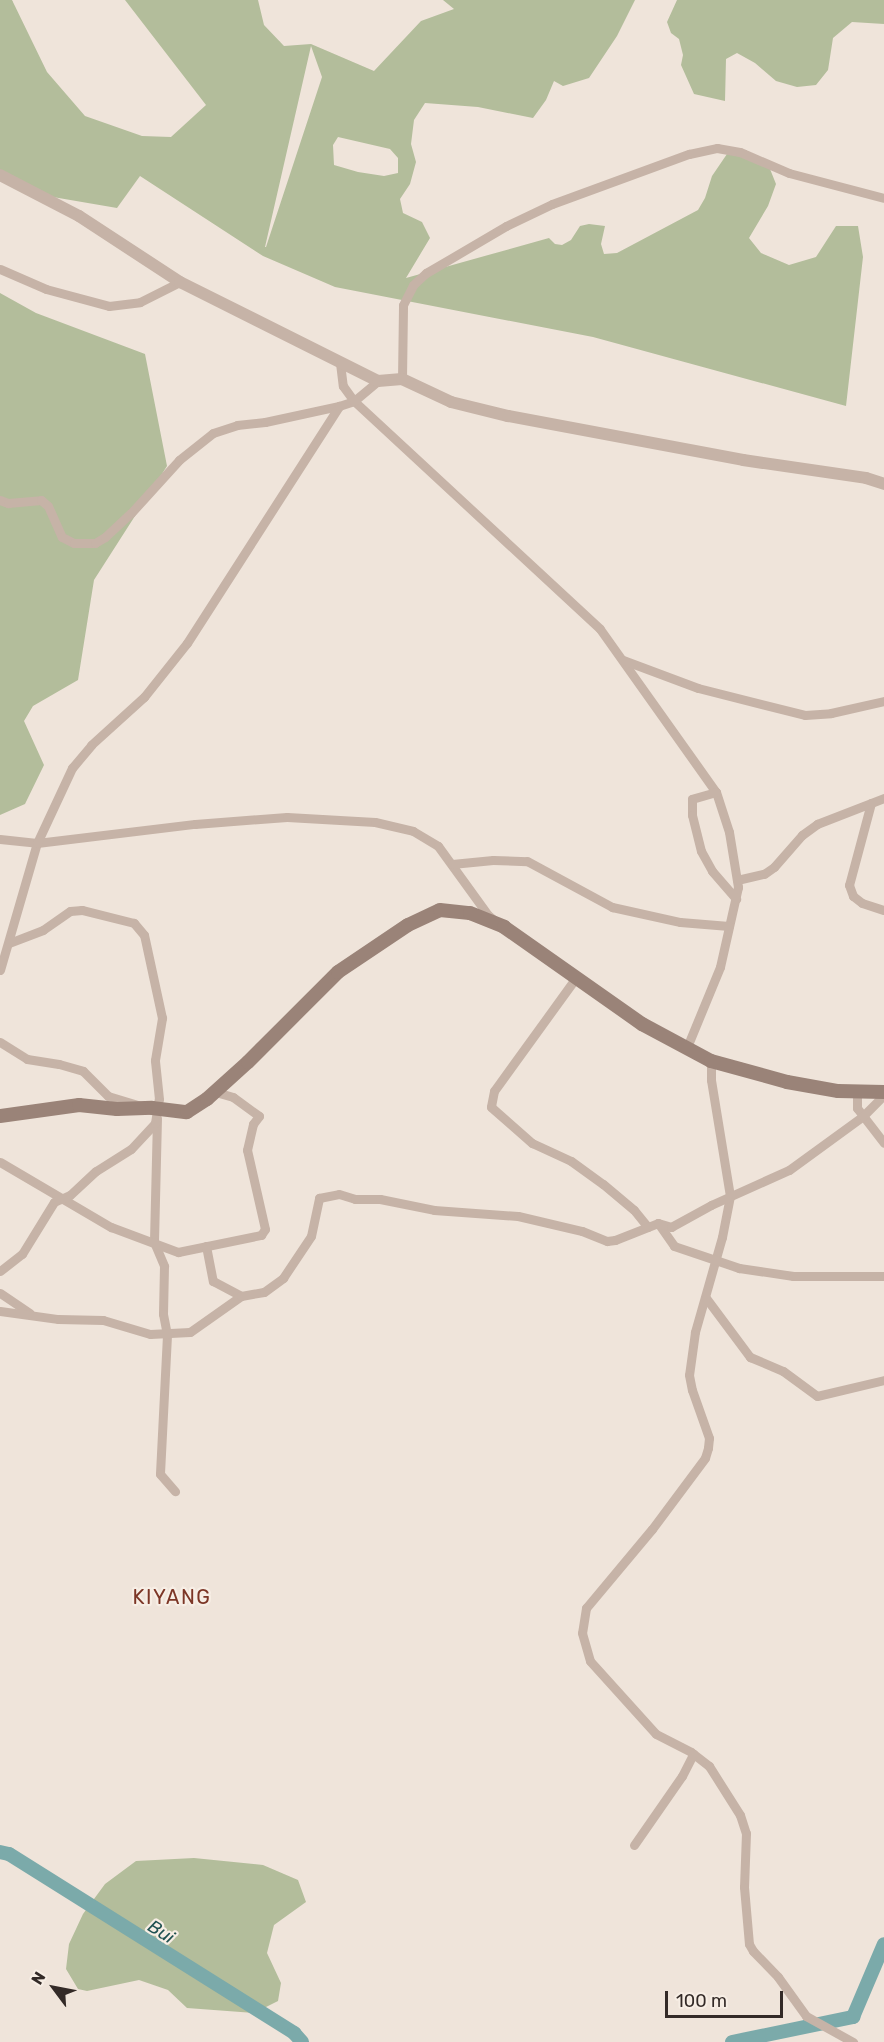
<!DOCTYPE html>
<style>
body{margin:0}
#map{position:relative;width:884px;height:2042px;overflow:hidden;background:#efe4da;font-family:Rubik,sans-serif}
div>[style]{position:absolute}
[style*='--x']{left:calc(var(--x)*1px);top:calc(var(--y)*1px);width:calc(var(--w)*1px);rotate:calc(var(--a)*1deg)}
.green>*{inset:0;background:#b3bd9b}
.river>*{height:14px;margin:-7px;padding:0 7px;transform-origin:7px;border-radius:7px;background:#7baaaa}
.minor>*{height:9px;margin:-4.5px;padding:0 4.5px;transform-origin:4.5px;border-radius:4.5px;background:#c6b3a7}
.tertiary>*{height:12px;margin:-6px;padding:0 6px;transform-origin:6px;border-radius:6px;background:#c6b3a7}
.secondary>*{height:14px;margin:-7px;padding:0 7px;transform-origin:7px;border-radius:7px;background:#9a8378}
span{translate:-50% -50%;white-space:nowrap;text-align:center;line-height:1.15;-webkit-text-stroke:4.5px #f7eee5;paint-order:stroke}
.water-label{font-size:18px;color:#1f5151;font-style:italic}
.quarter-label{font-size:20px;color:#7c3626;letter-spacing:1.5px}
.north{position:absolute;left:24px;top:1958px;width:60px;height:60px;-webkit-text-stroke:4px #f7eee5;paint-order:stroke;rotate:302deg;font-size:16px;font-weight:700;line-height:24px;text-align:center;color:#332a27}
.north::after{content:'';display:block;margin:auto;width:21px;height:27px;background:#332a27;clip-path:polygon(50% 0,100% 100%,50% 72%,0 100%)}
.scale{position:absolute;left:665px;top:1991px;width:118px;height:27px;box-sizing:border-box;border:3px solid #332a27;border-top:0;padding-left:8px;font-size:18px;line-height:21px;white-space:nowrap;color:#332a27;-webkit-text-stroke:4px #f7eee5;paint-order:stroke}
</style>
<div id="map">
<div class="green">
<div style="clip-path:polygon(evenodd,0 0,12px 0,47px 72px,85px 116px,142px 136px,171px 137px,206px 105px,125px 0,258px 0,264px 25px,284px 46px,311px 44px,374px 71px,421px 21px,454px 9px,443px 0,635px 0,617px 36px,589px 78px,563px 86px,554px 81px,546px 100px,533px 118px,478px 107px,425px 103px,414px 120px,411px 144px,416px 162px,410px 184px,400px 199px,403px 213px,422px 222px,430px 238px,406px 278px,549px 238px,555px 244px,562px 245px,571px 240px,580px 226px,589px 224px,605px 226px,601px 244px,604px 254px,617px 253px,698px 210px,705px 198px,712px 176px,727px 154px,746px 150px,770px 169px,776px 184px,768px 206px,749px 238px,761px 253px,789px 265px,816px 257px,836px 226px,858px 226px,863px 257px,846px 406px,593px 337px,335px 287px,263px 256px,140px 176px,117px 208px,47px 196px,0 173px,0 0,311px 46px,322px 77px,266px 247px,265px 247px,311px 46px,0 0,338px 137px,390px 149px,398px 158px,398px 173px,384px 176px,358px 172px,334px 165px,333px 145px,338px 137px)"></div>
<div style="clip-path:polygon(677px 0,884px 0,884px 24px,852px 22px,833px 38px,828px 70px,816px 85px,797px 87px,776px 81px,755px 63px,737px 53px,726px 59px,725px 101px,694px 94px,681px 65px,683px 55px,679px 39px,671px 33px,667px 22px)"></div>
<div style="clip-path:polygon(0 293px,36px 313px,145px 354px,167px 466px,94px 580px,78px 680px,33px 706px,24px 721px,44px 765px,25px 804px,0 815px)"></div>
<div style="clip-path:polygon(194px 1858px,263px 1865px,298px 1880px,306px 1902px,274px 1925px,267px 1953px,281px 1983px,278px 2001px,254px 2013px,187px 2008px,168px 1990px,139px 1980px,87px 1991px,78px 1989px,66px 1969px,69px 1944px,83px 1914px,105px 1884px,136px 1861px)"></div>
</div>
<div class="river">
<div style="--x:0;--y:1852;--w:9;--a:13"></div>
<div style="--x:9;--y:1854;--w:337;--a:32.1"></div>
<div style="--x:294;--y:2033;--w:12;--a:48"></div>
<div style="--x:732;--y:2042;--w:124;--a:-11.7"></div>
<div style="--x:853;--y:2017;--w:79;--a:-67"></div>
</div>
<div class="minor">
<div style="--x:0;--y:269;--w:50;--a:23.5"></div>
<div style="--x:46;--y:289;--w:65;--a:15.1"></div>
<div style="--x:109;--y:306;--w:31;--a:-7"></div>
<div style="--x:140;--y:302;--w:45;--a:-26.6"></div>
<div style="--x:340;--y:363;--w:23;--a:83"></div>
<div style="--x:343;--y:386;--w:19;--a:54"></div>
<div style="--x:354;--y:401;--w:335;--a:42.8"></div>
<div style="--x:600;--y:629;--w:200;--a:54.6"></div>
<div style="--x:716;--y:792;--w:42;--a:72"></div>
<div style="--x:729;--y:832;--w:56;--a:80.7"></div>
<div style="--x:738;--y:887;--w:82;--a:102.7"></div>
<div style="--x:720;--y:967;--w:87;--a:112.4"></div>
<div style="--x:402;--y:379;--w:74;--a:-89.2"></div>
<div style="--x:403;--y:305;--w:22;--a:-63"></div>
<div style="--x:413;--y:285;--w:18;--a:-43"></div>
<div style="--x:426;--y:273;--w:93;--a:-30.4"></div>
<div style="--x:506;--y:226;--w:51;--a:-25.6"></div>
<div style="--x:552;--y:204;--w:146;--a:-20.1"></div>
<div style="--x:689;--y:154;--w:29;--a:-12"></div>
<div style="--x:717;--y:148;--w:23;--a:10"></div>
<div style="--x:740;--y:152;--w:53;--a:23.2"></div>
<div style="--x:789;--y:173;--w:98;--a:14.7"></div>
<div style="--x:0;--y:500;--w:9;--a:21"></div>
<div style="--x:8;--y:503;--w:33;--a:-5"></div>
<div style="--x:41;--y:500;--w:9;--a:41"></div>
<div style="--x:48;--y:506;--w:34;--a:66"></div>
<div style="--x:62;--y:537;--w:13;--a:27"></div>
<div style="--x:74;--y:543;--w:21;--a:0"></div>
<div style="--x:95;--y:543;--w:12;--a:-31"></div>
<div style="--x:105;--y:537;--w:35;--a:-43"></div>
<div style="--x:131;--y:513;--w:72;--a:-47.8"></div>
<div style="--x:179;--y:460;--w:43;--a:-38.5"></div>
<div style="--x:213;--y:433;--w:25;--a:-18"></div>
<div style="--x:237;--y:425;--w:28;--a:-6"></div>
<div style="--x:265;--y:422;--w:76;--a:-12.2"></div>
<div style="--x:623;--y:660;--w:80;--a:20.5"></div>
<div style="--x:698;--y:688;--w:110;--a:14.2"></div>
<div style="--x:805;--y:715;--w:26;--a:-4"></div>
<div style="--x:831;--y:713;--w:54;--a:-12.8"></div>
<div style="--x:716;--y:792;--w:25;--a:164"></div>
<div style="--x:692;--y:799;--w:16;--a:90"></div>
<div style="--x:692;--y:815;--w:37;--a:76"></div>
<div style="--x:701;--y:851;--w:23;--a:61"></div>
<div style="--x:712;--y:871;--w:37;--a:49"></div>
<div style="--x:871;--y:803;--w:85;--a:105"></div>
<div style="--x:849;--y:885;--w:12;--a:70"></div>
<div style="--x:853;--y:896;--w:11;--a:38"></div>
<div style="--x:862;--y:903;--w:23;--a:18"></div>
<div style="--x:0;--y:839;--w:37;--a:6"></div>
<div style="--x:37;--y:843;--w:159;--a:-6.9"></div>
<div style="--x:195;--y:824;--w:92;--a:-4.4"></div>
<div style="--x:287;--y:817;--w:88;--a:3.3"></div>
<div style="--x:375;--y:822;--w:39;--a:13"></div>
<div style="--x:413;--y:831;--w:29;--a:31"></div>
<div style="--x:438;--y:846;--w:85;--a:54.1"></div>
<div style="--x:488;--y:915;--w:8;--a:40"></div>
<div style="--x:452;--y:864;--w:41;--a:-5.6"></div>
<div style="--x:493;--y:860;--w:34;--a:2"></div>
<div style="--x:527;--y:861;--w:97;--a:28.4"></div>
<div style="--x:612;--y:907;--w:70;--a:12.4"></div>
<div style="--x:680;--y:922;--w:49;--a:4.7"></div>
<div style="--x:737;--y:880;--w:28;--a:-13"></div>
<div style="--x:764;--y:874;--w:12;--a:-35"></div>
<div style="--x:774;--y:867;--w:43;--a:-48.8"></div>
<div style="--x:802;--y:835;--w:19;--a:-36"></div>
<div style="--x:817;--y:824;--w:72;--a:-21.2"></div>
<div style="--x:0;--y:970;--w:132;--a:-73.8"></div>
<div style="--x:37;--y:843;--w:83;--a:-65"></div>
<div style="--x:72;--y:768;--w:30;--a:-50"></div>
<div style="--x:91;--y:745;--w:72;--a:-42.2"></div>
<div style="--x:144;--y:697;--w:69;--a:-51.5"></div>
<div style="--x:187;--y:643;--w:282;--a:-57.3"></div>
<div style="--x:339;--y:406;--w:16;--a:-18"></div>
<div style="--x:354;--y:401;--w:31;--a:-40"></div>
<div style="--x:575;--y:979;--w:138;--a:125.9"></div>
<div style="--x:494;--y:1091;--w:16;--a:101"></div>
<div style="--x:491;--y:1107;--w:55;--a:41.3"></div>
<div style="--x:532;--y:1143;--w:43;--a:24.8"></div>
<div style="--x:571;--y:1161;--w:39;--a:36"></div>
<div style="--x:603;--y:1184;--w:40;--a:40"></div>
<div style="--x:634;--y:1210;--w:22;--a:51"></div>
<div style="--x:0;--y:1042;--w:32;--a:32"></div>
<div style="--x:27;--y:1059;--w:32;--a:9"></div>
<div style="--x:59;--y:1064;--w:25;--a:16"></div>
<div style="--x:83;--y:1071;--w:35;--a:45"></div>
<div style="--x:108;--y:1096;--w:31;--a:17"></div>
<div style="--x:711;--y:1061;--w:19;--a:90"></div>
<div style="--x:711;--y:1080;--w:118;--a:80.7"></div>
<div style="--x:730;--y:1196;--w:42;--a:101"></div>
<div style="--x:722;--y:1237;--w:99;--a:105.9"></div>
<div style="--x:695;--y:1332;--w:43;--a:97.9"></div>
<div style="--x:689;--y:1375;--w:15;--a:79"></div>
<div style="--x:692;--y:1390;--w:51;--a:70.5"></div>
<div style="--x:709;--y:1438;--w:10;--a:96"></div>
<div style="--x:708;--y:1448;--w:10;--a:107"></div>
<div style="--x:705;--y:1458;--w:89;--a:126.7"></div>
<div style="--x:652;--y:1529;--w:103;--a:129.9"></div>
<div style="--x:586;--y:1608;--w:25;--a:99"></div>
<div style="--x:582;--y:1633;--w:29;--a:74"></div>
<div style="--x:590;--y:1661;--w:98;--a:47.9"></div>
<div style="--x:656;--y:1734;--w:39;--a:27"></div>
<div style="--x:691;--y:1752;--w:23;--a:38"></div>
<div style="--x:709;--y:1766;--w:58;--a:57.7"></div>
<div style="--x:740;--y:1815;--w:19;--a:72"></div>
<div style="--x:746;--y:1833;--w:54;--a:92.1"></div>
<div style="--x:744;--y:1887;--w:57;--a:85"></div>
<div style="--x:749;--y:1944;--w:8;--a:60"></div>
<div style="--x:753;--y:1951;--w:36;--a:46"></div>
<div style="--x:778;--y:1977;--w:48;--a:54.3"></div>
<div style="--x:806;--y:2016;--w:54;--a:29"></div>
<div style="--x:857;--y:1093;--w:15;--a:90"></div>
<div style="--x:857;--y:1108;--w:44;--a:52.4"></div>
<div style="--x:157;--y:1118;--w:124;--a:91.4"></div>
<div style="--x:154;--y:1242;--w:26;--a:67"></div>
<div style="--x:164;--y:1266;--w:48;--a:91.2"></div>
<div style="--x:163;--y:1314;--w:21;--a:79"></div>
<div style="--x:167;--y:1335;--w:139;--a:92.9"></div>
<div style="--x:160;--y:1474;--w:23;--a:49"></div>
<div style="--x:0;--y:1162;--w:129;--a:30.4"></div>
<div style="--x:111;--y:1227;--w:72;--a:20.5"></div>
<div style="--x:178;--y:1252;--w:85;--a:-11.6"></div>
<div style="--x:261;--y:1235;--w:7;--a:-56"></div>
<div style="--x:265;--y:1229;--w:81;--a:-102.8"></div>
<div style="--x:247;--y:1150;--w:27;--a:-77"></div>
<div style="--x:253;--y:1124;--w:10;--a:-53"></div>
<div style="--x:259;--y:1116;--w:32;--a:-144"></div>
<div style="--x:233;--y:1097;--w:22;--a:-164"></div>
<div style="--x:658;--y:1223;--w:28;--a:55"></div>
<div style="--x:674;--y:1246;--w:69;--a:18.7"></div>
<div style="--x:739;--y:1268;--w:55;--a:8.4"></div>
<div style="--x:793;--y:1276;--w:91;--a:0"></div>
<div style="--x:206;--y:1246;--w:36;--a:79"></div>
<div style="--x:213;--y:1281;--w:32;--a:28"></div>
<div style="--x:0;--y:1271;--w:28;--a:-38"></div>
<div style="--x:22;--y:1254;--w:61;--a:-58.4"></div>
<div style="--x:54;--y:1202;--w:17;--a:-24"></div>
<div style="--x:70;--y:1195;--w:35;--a:-43"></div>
<div style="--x:96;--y:1171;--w:41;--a:-32.2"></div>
<div style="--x:131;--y:1149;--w:35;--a:-47"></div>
<div style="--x:155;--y:1123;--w:24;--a:-81"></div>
<div style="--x:159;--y:1099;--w:39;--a:-96"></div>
<div style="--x:155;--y:1060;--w:43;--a:-80.5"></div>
<div style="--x:162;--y:1018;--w:85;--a:-102.2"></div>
<div style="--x:144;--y:935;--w:16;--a:-130"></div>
<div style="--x:134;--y:923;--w:54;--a:-166"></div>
<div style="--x:82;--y:910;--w:12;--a:175"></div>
<div style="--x:70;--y:911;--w:33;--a:145"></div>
<div style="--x:43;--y:930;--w:36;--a:159"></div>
<div style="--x:0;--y:1293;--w:36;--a:34"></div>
<div style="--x:706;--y:1298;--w:74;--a:53.3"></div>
<div style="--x:750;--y:1357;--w:36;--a:23"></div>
<div style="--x:783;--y:1371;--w:42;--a:36.3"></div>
<div style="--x:817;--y:1396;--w:69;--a:-13.4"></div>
<div style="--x:0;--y:1311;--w:59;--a:7.9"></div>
<div style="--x:58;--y:1319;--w:45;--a:1.3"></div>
<div style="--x:103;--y:1320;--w:49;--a:16.6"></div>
<div style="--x:150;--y:1334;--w:40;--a:-2.9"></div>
<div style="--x:190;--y:1332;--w:62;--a:-35.2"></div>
<div style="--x:241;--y:1296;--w:23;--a:-10"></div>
<div style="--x:264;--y:1292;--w:24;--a:-36"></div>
<div style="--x:283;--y:1278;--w:50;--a:-56.3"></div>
<div style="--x:311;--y:1236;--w:39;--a:-78"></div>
<div style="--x:319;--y:1198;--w:20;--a:-11"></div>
<div style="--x:339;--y:1194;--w:17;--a:17"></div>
<div style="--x:355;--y:1199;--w:25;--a:0"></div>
<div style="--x:380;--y:1199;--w:55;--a:11.5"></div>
<div style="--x:434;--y:1210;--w:84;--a:4.1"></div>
<div style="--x:518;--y:1216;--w:66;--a:13.2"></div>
<div style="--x:582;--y:1231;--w:27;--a:22"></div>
<div style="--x:607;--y:1241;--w:8;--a:-7"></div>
<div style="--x:615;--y:1240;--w:46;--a:-21.6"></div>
<div style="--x:658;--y:1223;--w:14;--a:17"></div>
<div style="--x:671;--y:1227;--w:46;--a:-28.8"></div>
<div style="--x:711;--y:1205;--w:85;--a:-24.2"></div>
<div style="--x:789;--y:1170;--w:92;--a:-36.1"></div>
<div style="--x:863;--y:1116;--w:30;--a:-45"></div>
<div style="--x:634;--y:1845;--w:84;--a:-55.2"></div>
<div style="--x:682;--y:1776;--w:25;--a:-63"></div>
</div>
<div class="tertiary">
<div style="--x:0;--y:175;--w:89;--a:27.4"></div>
<div style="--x:79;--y:216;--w:121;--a:33.2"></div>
<div style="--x:180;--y:282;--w:221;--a:26.6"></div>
<div style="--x:378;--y:381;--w:24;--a:-5"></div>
<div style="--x:402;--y:379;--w:54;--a:25.1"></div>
<div style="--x:451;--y:402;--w:59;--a:13.8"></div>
<div style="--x:508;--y:416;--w:239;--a:10.6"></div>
<div style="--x:743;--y:460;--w:124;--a:8.3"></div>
<div style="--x:866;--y:478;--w:19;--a:18"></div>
</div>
<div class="secondary">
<div style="--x:0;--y:1116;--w:80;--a:-7.9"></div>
<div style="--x:79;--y:1105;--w:38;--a:6"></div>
<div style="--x:117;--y:1109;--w:35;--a:-2"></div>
<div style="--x:152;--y:1108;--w:35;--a:7"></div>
<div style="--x:187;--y:1112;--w:24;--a:-33"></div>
<div style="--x:207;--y:1099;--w:55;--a:-42.1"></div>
<div style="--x:248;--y:1062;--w:127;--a:-45"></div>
<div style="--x:338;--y:972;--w:84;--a:-33.9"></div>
<div style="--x:408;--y:925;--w:35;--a:-25"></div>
<div style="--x:440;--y:910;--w:30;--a:6"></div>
<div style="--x:470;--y:913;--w:37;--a:22"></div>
<div style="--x:504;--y:927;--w:169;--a:35.1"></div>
<div style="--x:642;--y:1024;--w:78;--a:28.2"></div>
<div style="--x:711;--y:1061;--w:79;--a:15.4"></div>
<div style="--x:787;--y:1082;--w:52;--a:10"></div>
<div style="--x:838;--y:1091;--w:46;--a:1.2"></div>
</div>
<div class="water-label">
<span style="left:161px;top:1932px;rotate:32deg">Bui</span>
</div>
<div class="quarter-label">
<span style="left:172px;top:1597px">KIYANG</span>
</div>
<div class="north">N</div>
<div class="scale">100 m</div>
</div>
